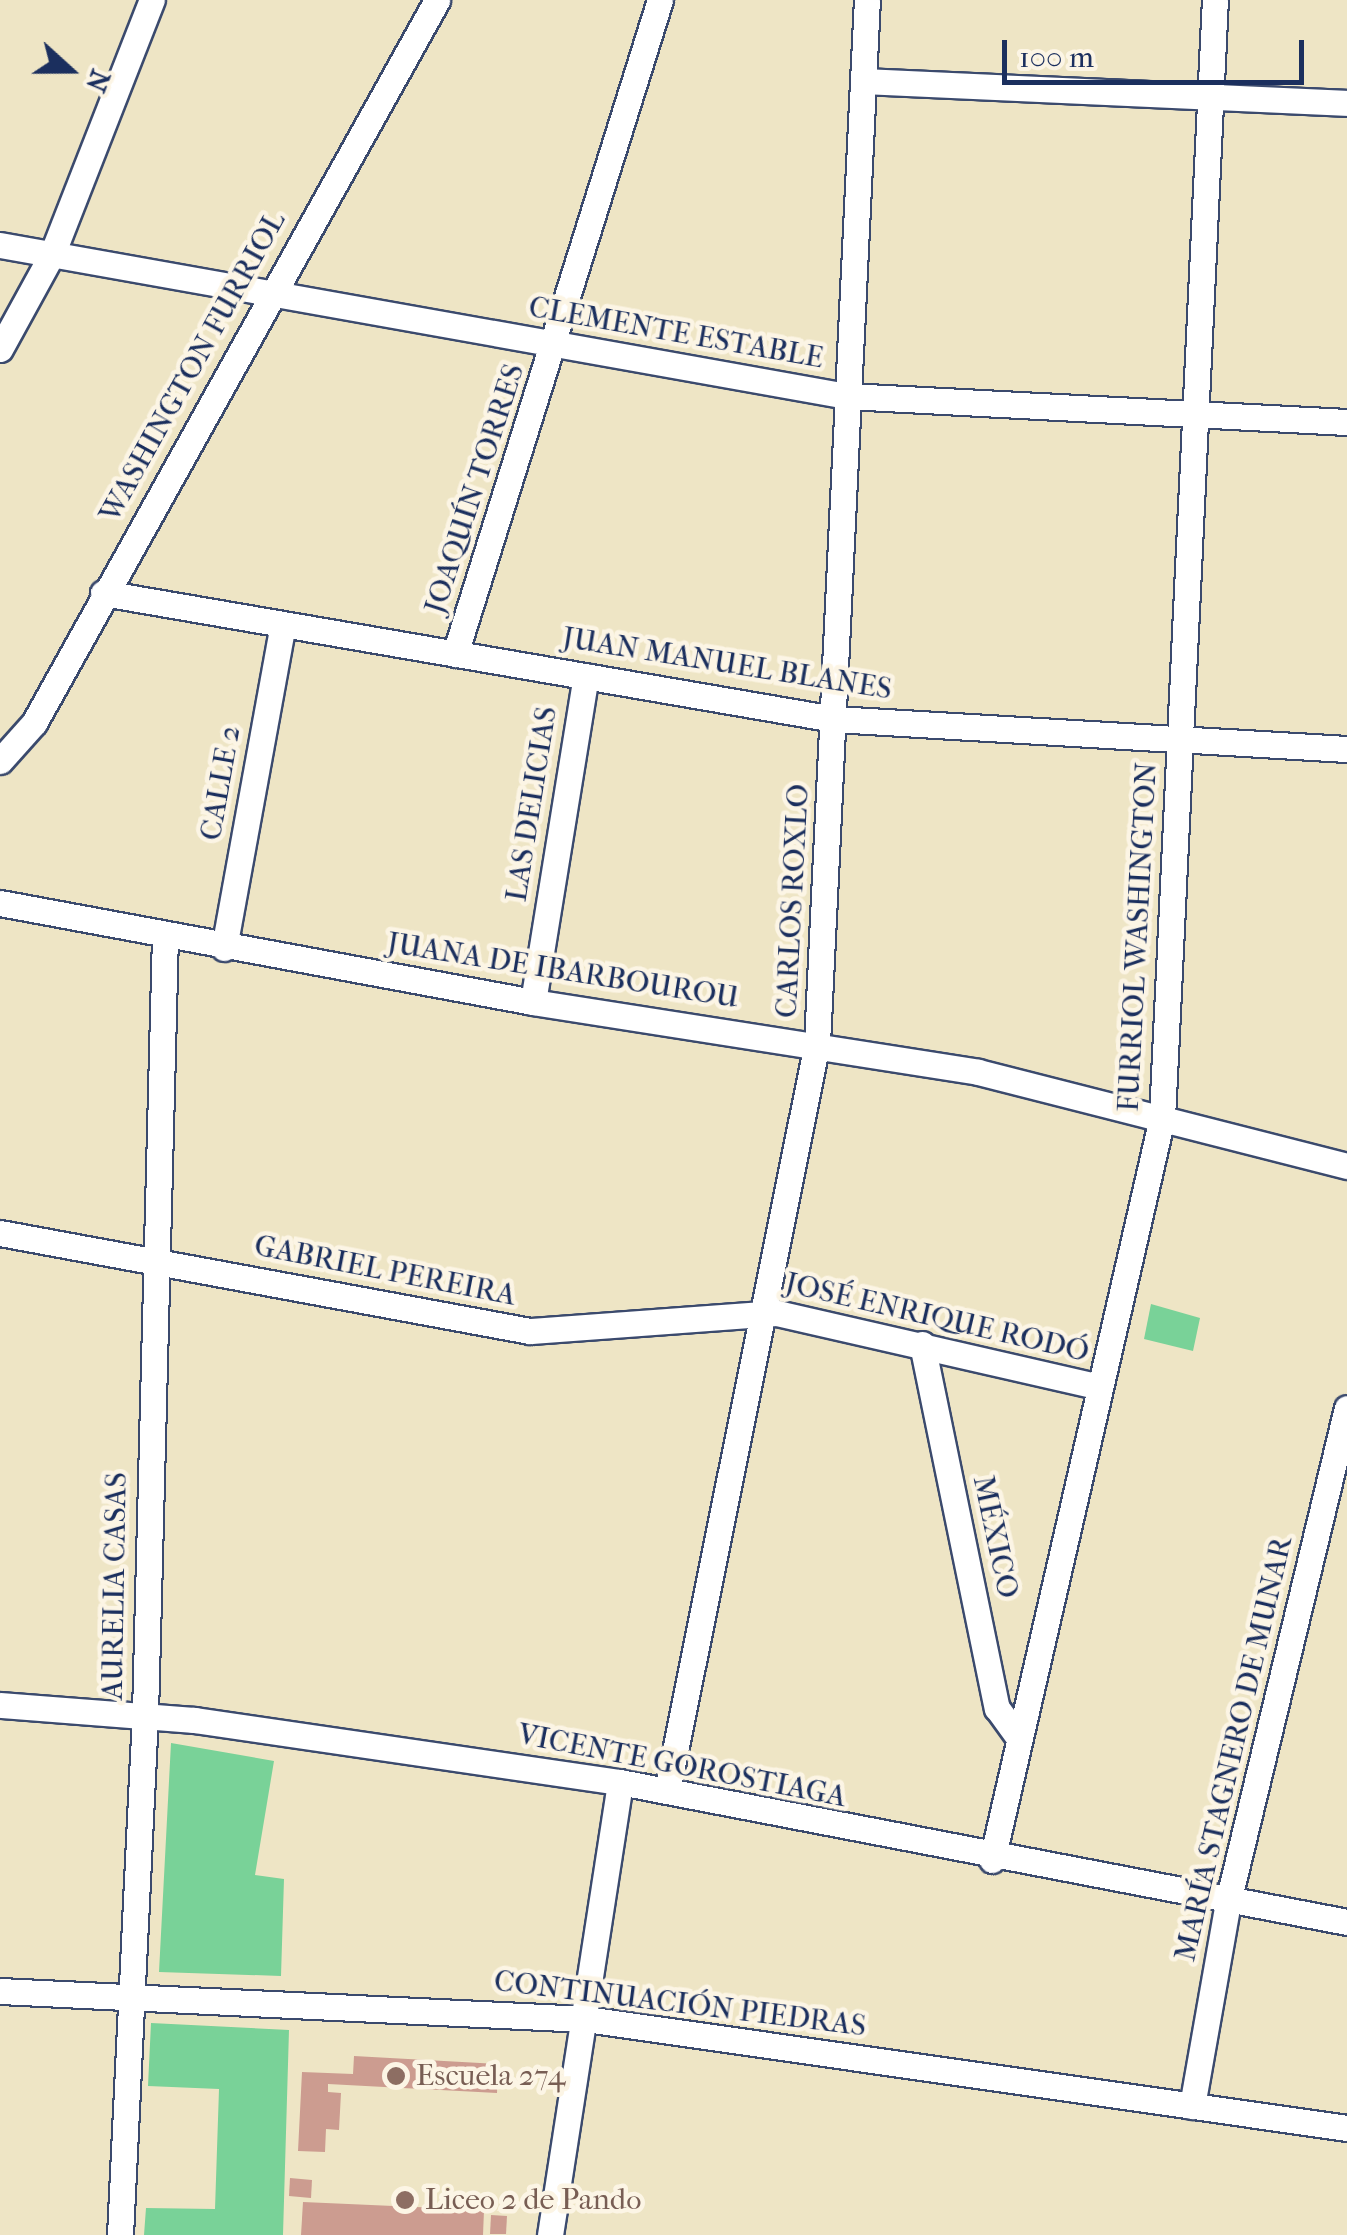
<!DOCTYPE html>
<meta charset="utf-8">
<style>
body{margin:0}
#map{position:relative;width:1347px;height:2235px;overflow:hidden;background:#eee5c5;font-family:"IM FELL French Canon",serif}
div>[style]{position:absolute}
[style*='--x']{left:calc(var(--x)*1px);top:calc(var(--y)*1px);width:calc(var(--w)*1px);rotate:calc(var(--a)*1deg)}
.green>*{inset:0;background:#79d298}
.building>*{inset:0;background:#cc9c90}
.roads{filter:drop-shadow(2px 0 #3b4a6d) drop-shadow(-2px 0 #3b4a6d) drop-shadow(0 2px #3b4a6d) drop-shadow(0 -2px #3b4a6d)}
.minor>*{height:25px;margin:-12.5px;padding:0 12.5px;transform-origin:12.5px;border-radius:12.5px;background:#fff}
.dots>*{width:28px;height:28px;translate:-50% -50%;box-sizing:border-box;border:5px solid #fcf5e5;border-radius:50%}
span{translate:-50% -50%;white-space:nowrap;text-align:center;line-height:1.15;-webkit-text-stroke:9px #fcf5e5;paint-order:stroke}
.street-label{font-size:30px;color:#1b2f5e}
.education-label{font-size:30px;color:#785e54}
.left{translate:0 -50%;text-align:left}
.north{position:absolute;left:20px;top:20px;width:100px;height:100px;-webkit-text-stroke:8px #fcf5e5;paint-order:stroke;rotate:111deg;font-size:28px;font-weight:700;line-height:40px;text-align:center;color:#1b2f5e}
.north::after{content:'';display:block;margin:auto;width:35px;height:45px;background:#1b2f5e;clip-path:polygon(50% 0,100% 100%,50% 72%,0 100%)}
.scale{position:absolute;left:1002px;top:40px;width:302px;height:45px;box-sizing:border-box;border:5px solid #1b2f5e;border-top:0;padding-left:12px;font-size:30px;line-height:35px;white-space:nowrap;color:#1b2f5e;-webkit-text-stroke:8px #fcf5e5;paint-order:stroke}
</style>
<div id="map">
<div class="green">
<div style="clip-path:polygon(1151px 1304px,1200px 1318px,1193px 1351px,1144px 1339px)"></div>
<div style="clip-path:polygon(171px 1743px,274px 1761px,255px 1875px,284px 1879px,281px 1976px,159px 1972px)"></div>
<div style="clip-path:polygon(151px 2023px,289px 2030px,283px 2235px,144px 2235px,146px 2208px,215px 2209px,219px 2089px,148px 2086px)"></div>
</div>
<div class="building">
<div style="clip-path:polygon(354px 2056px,498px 2064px,497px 2093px,328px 2084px,328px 2092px,341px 2093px,339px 2130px,326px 2129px,325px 2152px,298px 2151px,302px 2072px,353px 2074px)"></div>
<div style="clip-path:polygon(290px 2178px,312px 2180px,311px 2198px,289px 2196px)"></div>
<div style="clip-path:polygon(303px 2202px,484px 2210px,483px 2235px,301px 2235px)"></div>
<div style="clip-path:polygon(491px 2215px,507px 2216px,506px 2234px,490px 2234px)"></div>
</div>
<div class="roads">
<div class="minor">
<div style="--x:864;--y:81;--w:484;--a:2.6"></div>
<div style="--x:0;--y:245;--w:860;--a:10.11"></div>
<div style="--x:847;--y:396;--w:501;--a:2.98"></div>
<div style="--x:0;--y:349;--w:111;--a:-61.3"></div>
<div style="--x:53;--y:252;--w:271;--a:-68.6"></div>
<div style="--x:103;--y:593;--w:742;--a:9.78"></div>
<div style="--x:834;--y:719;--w:514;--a:3.35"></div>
<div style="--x:455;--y:654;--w:685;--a:-72.6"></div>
<div style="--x:0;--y:761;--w:51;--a:-48.2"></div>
<div style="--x:34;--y:723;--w:828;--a:-60.86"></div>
<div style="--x:0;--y:903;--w:542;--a:10.52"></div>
<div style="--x:533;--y:1002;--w:450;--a:8.9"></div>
<div style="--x:978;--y:1072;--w:381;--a:14.3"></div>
<div style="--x:224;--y:948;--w:324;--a:-79.7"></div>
<div style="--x:533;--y:1002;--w:330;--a:-80.8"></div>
<div style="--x:0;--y:1233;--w:539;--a:10.48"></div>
<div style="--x:530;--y:1331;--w:248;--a:-4.2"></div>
<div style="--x:777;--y:1313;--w:331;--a:12.9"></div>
<div style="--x:922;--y:1344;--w:372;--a:78.4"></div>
<div style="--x:997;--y:1708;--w:36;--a:54"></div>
<div style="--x:0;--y:1705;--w:195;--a:4.4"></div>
<div style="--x:194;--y:1720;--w:430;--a:8.3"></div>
<div style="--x:620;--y:1782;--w:740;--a:10.9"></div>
<div style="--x:667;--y:1791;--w:763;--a:-78.66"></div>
<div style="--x:817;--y:1043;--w:1044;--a:-87.26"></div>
<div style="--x:992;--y:1860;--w:761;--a:-77.1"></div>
<div style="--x:1162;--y:1118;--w:1119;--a:-87.29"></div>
<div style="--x:0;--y:1991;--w:587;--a:2.74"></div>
<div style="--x:586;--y:2019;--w:769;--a:8.15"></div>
<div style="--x:1192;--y:2106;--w:207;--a:-80"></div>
<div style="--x:1228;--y:1902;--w:508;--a:-76.46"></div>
<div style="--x:120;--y:2235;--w:522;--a:-87.25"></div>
<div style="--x:145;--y:1714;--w:777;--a:-88.53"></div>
<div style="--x:550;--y:2235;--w:458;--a:-81.2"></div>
</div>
</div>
<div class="dots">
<div style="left:396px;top:2076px;background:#8d6e63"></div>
<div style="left:405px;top:2200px;background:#8d6e63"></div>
</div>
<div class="street-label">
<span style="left:676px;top:333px;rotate:10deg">CLEMENTE ESTABLE</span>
<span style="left:193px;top:367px;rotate:-61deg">WASHINGTON FURRIOL</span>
<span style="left:475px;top:489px;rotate:-72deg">JOAQUÍN TORRES</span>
<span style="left:727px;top:664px;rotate:9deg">JUAN MANUEL BLANES</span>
<span style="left:221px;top:783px;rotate:-80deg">CALLE 2</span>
<span style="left:532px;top:804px;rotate:-81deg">LAS DELICIAS</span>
<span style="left:793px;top:901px;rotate:-87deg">CARLOS ROXLO</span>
<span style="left:1138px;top:937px;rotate:-87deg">FURRIOL WASHINGTON</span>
<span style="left:563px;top:971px;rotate:9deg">JUANA DE IBARBOUROU</span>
<span style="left:385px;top:1271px;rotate:11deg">GABRIEL PEREIRA</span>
<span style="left:937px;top:1318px;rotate:13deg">JOSÉ ENRIQUE RODÓ</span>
<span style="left:995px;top:1537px;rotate:78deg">MÉXICO</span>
<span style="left:115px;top:1586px;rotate:-89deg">AURELIA CASAS</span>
<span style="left:1234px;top:1749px;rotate:-77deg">MARÍA STAGNERO DE MUNAR</span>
<span style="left:682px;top:1766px;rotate:11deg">VICENTE GOROSTIAGA</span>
<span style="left:680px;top:2004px;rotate:7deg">CONTINUACIÓN PIEDRAS</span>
</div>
<div class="education-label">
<span class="left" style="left:416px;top:2076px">Escuela 274</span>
<span class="left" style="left:425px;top:2200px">Liceo 2 de Pando</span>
</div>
<div class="north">N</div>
<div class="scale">100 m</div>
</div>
